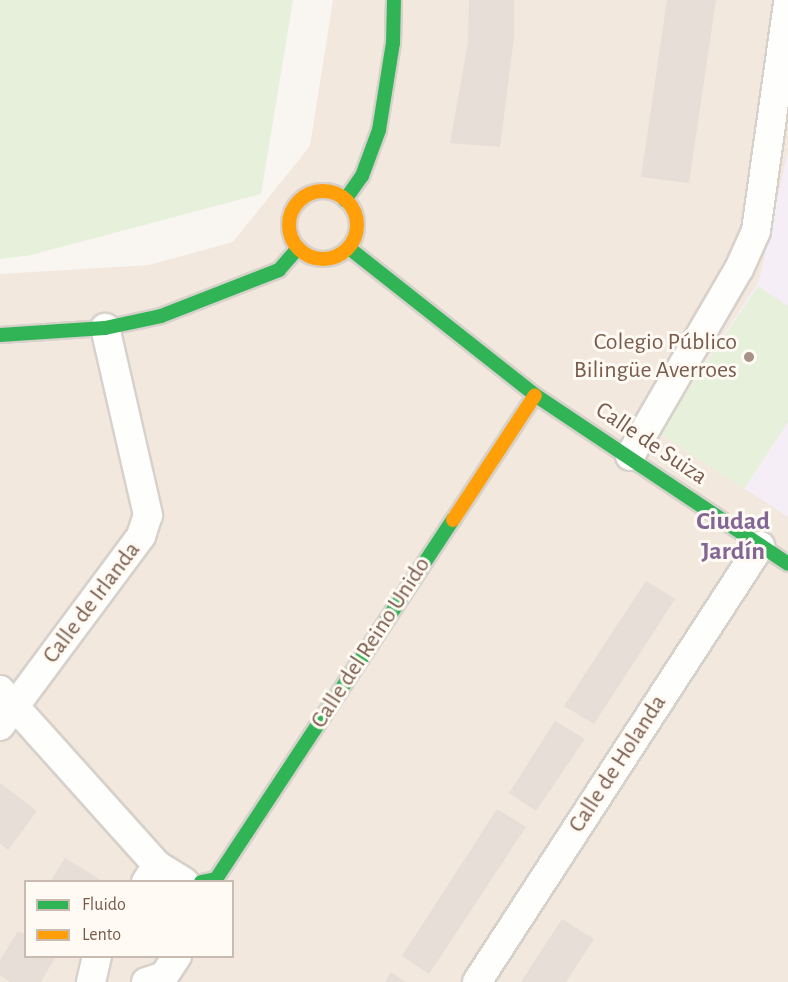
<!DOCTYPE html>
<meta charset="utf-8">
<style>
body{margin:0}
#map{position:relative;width:788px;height:982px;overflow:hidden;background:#f9f5f0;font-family:"Alegreya Sans",sans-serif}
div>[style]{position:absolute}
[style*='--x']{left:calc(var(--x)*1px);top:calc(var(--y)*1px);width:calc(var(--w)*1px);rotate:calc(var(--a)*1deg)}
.residential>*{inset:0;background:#f2e8de}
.education>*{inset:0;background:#f6eef6}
.green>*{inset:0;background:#e7f0db}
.building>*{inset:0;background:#e6ded7}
.roads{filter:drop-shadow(2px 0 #d7d1cb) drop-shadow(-2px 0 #d7d1cb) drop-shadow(0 2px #d7d1cb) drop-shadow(0 -2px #d7d1cb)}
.street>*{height:28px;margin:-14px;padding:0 14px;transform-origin:14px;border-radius:14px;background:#fefefd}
.fast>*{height:14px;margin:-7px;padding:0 7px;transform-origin:7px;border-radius:7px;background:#30b455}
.slow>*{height:14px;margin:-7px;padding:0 7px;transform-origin:7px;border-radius:7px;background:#ff9f0a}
.slow>.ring{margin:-7px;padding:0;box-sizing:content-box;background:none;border:14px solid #ff9f0a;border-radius:50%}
.dots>*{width:16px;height:16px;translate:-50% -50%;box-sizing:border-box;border:3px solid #fffaf3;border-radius:50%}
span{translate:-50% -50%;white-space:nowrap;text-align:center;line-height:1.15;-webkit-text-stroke:6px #fffaf3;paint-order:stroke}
.poi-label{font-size:24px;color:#7a5c4d}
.right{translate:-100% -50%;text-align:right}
.street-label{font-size:24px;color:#7a5c4d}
.neighbourhood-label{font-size:26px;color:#846695;font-weight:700}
.legend{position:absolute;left:24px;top:880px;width:210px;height:78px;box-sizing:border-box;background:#fffaf3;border:2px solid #cabbb1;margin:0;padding:8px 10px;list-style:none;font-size:18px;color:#7a5c4d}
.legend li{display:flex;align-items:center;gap:12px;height:30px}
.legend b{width:30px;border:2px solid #cabbb1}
</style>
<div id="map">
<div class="residential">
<div style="clip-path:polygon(evenodd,333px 0,788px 0,788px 982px,0 982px,0 274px,149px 265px,233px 242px,310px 146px,333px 0,26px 882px,232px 882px,232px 956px,26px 956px,26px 882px)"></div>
</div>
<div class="education">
<div style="clip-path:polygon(788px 151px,788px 517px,659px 433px,759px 281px)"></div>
</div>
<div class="green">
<div style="clip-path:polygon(0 0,293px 0,261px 194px,31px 255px,0 259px)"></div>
<div style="clip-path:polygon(758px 286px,788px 306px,788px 422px,744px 489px,659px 433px)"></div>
</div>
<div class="building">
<div style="clip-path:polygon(469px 0,514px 0,514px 37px,500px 147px,450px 143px,468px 42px)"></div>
<div style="clip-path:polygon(667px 0,716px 0,689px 183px,641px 177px)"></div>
<div style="clip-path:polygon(646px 581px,675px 599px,594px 724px,564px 706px)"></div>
<div style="clip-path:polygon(555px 721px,585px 739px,536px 811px,509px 793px)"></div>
<div style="clip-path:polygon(0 783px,37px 811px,8px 850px,0 844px)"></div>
<div style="clip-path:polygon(497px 809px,526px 827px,429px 974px,402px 956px)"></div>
<div style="clip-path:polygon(65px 858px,104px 882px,50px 882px)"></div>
<div style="clip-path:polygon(562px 919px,594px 939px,566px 982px,521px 982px)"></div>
<div style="clip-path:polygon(18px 931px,26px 935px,26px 956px,56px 956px,41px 982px,10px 982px,0 975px,0 960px)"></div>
<div style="clip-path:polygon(391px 972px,406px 982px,385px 982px)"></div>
</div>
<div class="roads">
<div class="street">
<div style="--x:630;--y:456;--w:216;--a:-59.8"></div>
<div style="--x:739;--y:269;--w:42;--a:-65.9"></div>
<div style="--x:756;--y:231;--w:230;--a:-82"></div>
<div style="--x:0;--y:690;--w:235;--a:48.1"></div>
<div style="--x:0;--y:726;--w:237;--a:-53.4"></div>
<div style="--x:141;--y:536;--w:22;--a:-72"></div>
<div style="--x:148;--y:515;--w:192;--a:-102.9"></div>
<div style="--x:146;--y:882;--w:20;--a:-57"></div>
<div style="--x:157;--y:865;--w:32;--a:32"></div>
<div style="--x:91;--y:982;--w:27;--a:-77"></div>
<div style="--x:146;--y:982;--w:19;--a:-18"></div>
<div style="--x:164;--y:976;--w:24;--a:-57"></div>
<div style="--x:477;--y:982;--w:520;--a:-57.01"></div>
</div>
<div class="fast">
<div style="--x:345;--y:200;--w:29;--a:-55"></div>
<div style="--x:362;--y:176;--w:49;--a:-69.7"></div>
<div style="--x:379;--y:130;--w:88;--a:-80.9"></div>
<div style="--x:393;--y:43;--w:43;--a:-88.7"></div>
<div style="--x:349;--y:248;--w:237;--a:38.3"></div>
<div style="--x:535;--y:395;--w:304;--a:33.7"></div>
<div style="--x:0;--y:335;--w:105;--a:-3.8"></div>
<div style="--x:105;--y:328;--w:57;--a:-12.1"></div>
<div style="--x:161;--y:316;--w:127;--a:-21.3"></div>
<div style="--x:279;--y:270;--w:29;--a:-49"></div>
<div style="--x:201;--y:882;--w:15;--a:-11"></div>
<div style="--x:216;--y:879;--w:430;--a:-56.6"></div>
</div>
<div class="slow">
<div class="ring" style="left:289px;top:191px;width:54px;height:54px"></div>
<div style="--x:453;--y:520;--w:149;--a:-56.7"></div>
</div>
</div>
<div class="dots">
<div style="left:749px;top:357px;background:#a69286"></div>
</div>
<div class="poi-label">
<span class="right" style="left:737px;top:357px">Colegio Público<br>Bilingüe Averroes</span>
</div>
<div class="street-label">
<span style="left:651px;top:444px;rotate:34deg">Calle de Suiza</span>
<span style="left:92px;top:603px;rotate:-53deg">Calle de Irlanda</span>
<span style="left:371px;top:643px;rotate:-57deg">Calle del Reino Unido</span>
<span style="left:618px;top:764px;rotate:-57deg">Calle de Holanda</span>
</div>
<div class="neighbourhood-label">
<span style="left:733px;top:537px">Ciudad<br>Jardín</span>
</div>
<ul class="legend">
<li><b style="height:8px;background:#30b455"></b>Fluido</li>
<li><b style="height:8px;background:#ff9f0a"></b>Lento</li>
</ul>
</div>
